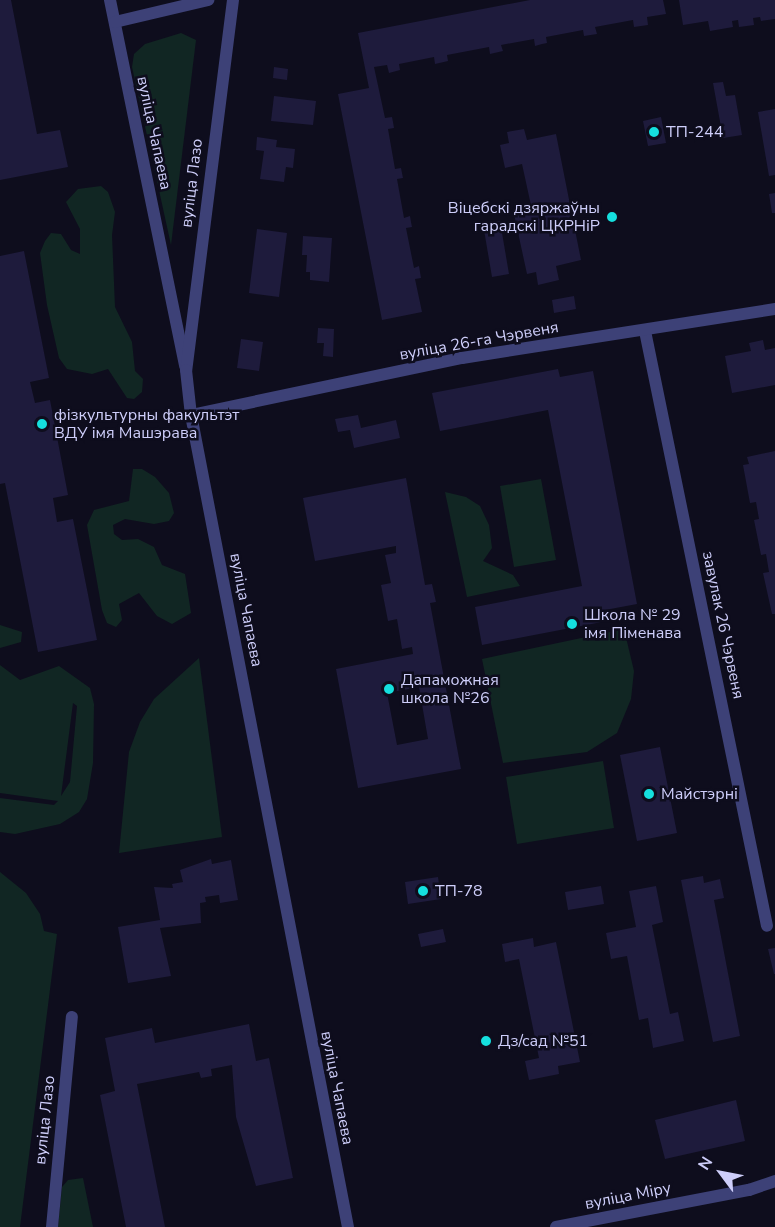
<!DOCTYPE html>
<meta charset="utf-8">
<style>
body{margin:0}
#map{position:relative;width:775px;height:1227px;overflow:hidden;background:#0e0d1d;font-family:"Nunito Sans",sans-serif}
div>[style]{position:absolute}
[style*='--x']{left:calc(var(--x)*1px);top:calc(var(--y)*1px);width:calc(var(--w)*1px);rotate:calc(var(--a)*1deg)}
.green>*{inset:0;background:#112623}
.building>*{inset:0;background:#1e1b3c}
.minor>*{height:12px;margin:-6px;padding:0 6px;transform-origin:6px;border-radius:6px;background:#3d4177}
.tertiary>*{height:12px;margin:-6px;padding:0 6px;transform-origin:6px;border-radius:6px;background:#3d4177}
.dots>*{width:16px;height:16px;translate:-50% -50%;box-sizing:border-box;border:3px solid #0e0d1d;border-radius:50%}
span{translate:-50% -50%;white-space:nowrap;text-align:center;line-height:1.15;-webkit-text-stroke:5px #0e0d1d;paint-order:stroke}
.poi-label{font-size:16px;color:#cecefa}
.left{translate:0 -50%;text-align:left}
.right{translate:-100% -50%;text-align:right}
.street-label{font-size:16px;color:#cecefa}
.north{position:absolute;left:691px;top:1143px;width:60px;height:60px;-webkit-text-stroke:4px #0e0d1d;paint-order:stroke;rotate:302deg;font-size:16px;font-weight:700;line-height:24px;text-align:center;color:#cecefa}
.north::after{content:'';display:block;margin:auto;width:21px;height:27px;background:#cecefa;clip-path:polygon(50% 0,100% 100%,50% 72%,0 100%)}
</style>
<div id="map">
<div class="green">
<div style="clip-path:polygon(181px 33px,196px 40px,171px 245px,132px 67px,134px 54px,145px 44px)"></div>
<div style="clip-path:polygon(101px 186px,108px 192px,115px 212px,112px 235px,115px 307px,132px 342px,135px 371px,143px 379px,142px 392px,134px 399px,127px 398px,108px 369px,92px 374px,67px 369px,59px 358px,47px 305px,40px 253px,45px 241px,51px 233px,61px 234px,71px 250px,80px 254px,80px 229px,66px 202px,78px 189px)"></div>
<div style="clip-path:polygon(133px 469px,142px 469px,155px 477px,169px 493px,174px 513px,169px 521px,154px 524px,125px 519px,113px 525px,114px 534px,122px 540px,138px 539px,154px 547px,162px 565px,185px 574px,191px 613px,172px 624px,157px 616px,139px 593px,119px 604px,122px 620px,116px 627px,107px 623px,102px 610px,87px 525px,94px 510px,129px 501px)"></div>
<div style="clip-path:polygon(541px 479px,556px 560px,514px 567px,500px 486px)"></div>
<div style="clip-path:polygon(445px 492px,466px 497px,480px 506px,489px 525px,492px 548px,483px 561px,513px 575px,520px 586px,467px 597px)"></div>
<div style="clip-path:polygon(0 625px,22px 632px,21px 642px,0 648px)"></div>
<div style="clip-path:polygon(624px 629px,634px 671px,631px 699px,617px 733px,587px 752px,503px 763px,482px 659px)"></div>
<div style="clip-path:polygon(199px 658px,222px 837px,119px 853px,129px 752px,140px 722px,154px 699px)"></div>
<div style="clip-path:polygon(evenodd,0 665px,20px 680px,59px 666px,90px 688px,94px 704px,93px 763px,87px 799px,79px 812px,60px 824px,15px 834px,0 832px,0 798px,54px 805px,58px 801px,0 793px,0 665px,73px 703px,77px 706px,70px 782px,61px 796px,73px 703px)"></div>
<div style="clip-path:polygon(603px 761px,614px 828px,517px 844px,506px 777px)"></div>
<div style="clip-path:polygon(0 872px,26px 893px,40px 914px,44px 931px,57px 934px,20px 1227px,0 1227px)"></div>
<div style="clip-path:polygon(83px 1178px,93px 1227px,58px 1227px,62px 1187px,68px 1180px)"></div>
</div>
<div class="building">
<div style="clip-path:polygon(0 0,11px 0,37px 134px,60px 130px,68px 167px,0 180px)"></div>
<div style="clip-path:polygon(530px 0,663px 0,666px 14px,647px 17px,648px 25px,634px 27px,633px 20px,595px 27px,597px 34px,584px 36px,583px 30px,546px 37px,547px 43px,542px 44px,535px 46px,534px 39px,501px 45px,503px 51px,490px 54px,489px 47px,447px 55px,448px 61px,435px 64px,434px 57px,399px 64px,400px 70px,389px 73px,387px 65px,374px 67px,385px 118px,392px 117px,393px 122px,394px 128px,388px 129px,395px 169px,401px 168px,403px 178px,397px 179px,404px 218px,410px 216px,411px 222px,412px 227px,406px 228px,414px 268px,419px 266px,421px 278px,415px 279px,422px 312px,382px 320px,338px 94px,369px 88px,358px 33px)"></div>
<div style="clip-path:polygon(679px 0,775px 0,775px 19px,761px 21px,760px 17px,753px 18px,754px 25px,739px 27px,738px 20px,732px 21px,733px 27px,710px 31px,708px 21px,683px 25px)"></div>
<div style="clip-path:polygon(274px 67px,288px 69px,287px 80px,273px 78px)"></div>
<div style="clip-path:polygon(723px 82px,726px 96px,735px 95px,742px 135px,723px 138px,713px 83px)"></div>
<div style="clip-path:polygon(274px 96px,316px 101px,313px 125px,271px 121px)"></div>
<div style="clip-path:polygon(775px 109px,775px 175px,769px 176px,758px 112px)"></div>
<div style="clip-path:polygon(661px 117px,666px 143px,648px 146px,643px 121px)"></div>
<div style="clip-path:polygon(524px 129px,527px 140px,556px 134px,581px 260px,556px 266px,559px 280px,538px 285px,536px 272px,527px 274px,514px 214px,532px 210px,522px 164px,505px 168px,500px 145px,509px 143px,507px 132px)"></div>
<div style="clip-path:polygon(257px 137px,277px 140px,276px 147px,295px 149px,293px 168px,286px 167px,284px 182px,260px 179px,264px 151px,256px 150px)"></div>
<div style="clip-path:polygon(775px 193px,775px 213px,772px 213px,769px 194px)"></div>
<div style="clip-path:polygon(500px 221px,509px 274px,492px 277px,483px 224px)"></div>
<div style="clip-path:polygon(257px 229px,287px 233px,279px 297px,249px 293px)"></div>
<div style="clip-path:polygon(303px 236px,332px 238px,329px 282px,310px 280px,310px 272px,306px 272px,307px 255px,302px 255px)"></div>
<div style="clip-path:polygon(24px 251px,49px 378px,30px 382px,35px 403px,50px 400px,68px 495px,53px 498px,57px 522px,73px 519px,97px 640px,38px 652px,5px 483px,0 484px,0 256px)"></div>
<div style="clip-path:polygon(574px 296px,576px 309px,554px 313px,552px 300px)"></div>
<div style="clip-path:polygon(318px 328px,334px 329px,333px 357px,323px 356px,324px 343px,317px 343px)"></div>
<div style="clip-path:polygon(241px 339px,263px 342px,259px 371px,237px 368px)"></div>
<div style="clip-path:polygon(763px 340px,765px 350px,775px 348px,775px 385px,732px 393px,725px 356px,751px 351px,749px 343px)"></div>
<div style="clip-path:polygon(558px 369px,560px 377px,593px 371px,637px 604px,605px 610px,607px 621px,482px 645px,475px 607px,582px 586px,548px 410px,440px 431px,432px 393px)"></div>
<div style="clip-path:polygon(358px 415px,361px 428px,396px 420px,400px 438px,354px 448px,350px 430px,338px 432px,335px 419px)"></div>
<div style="clip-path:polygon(775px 451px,775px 614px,772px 614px,763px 573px,769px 572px,766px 554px,761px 555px,754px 520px,759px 519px,756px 502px,750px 503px,743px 465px,749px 464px,747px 457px)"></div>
<div style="clip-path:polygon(evenodd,406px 478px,425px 585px,432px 584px,436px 602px,430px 603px,461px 769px,358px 788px,336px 669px,413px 654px,412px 647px,402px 649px,397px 619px,388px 621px,381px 585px,391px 583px,385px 555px,396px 553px,396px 546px,315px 561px,303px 498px,406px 478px,419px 687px,428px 739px,397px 745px,387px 693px,419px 687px)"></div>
<div style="clip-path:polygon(660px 747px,677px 833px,637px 841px,620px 755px)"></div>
<div style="clip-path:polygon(211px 859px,212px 864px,231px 860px,238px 900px,220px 903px,219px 895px,205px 897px,206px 902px,200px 903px,201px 923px,160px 928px,171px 976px,128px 983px,118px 927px,160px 920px,154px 887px,173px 888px,172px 884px,183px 882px,180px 870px)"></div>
<div style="clip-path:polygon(703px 876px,704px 883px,720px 879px,724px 898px,714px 900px,740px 1036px,713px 1042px,681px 880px)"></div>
<div style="clip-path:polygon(438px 877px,441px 899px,408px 904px,405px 882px)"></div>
<div style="clip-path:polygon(601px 886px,604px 904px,568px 910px,565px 892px)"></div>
<div style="clip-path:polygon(656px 886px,663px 922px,652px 925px,670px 1014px,678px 1012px,684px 1041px,653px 1048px,648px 1018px,639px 1020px,627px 956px,611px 959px,606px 933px,636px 927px,629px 891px)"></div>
<div style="clip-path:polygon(443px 929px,446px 942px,421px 947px,418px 934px)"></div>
<div style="clip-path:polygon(533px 938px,534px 947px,556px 942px,580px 1062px,558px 1066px,559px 1074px,529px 1080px,525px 1061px,539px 1058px,519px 959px,505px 962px,502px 944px)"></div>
<div style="clip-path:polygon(775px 948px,775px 974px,774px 974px,768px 949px)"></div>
<div style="clip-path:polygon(249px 1024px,256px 1061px,269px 1058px,293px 1178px,256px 1186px,236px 1117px,232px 1065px,211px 1069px,212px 1076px,201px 1078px,199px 1072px,137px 1084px,165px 1227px,126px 1227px,100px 1095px,115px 1091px,105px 1038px,152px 1028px,155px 1043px)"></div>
<div style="clip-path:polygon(736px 1100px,745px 1141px,665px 1159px,655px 1120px)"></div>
</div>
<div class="minor">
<div style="--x:110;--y:0;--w:374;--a:78.4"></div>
<div style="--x:115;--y:22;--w:96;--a:-13.3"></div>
<div style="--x:645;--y:331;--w:607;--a:78.41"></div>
<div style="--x:191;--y:415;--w:277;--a:-11.9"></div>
<div style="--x:462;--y:358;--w:317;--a:-8.9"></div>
<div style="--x:52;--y:1227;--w:211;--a:-84.6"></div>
<div style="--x:556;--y:1227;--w:197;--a:-10.9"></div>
<div style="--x:749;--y:1190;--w:28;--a:-19"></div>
</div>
<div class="tertiary">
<div style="--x:233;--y:0;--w:373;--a:97.2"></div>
<div style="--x:186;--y:370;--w:45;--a:83.7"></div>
<div style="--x:191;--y:415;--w:827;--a:79.06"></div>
</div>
<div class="dots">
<div style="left:654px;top:132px;background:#15dfde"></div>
<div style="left:612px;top:217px;background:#15dfde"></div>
<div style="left:42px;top:424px;background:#15dfde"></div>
<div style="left:572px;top:624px;background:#15dfde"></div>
<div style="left:389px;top:689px;background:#15dfde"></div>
<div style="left:649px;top:794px;background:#15dfde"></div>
<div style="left:423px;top:891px;background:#15dfde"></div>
<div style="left:486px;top:1041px;background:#15dfde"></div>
</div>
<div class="poi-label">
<span class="left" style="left:666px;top:132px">ТП-244</span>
<span class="right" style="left:600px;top:217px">Віцебскі дзяржаўны<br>гарадскі ЦКРНіР</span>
<span class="left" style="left:54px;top:424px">фізкультурны факультэт<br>ВДУ імя Машэрава</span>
<span class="left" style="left:584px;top:624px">Школа № 29<br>імя Піменава</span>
<span class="left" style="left:401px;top:689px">Дапаможная<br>школа №26</span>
<span class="left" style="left:661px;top:794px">Майстэрні</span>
<span class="left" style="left:435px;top:891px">ТП-78</span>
<span class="left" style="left:498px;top:1041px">Дз/сад №51</span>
</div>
<div class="street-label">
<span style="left:154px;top:133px;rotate:78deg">вуліца Чапаева</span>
<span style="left:192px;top:183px;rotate:-83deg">вуліца Лазо</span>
<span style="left:479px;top:341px;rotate:-10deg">вуліца 26-га Чэрвеня</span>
<span style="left:246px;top:610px;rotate:79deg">вуліца Чапаева</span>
<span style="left:723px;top:625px;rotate:78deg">завулак 26 Чэрвеня</span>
<span style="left:337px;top:1088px;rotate:79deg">вуліца Чапаева</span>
<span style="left:45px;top:1120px;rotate:-84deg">вуліца Лазо</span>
<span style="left:628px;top:1196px;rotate:-11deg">вуліца Міру</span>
</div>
<div class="north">N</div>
</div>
